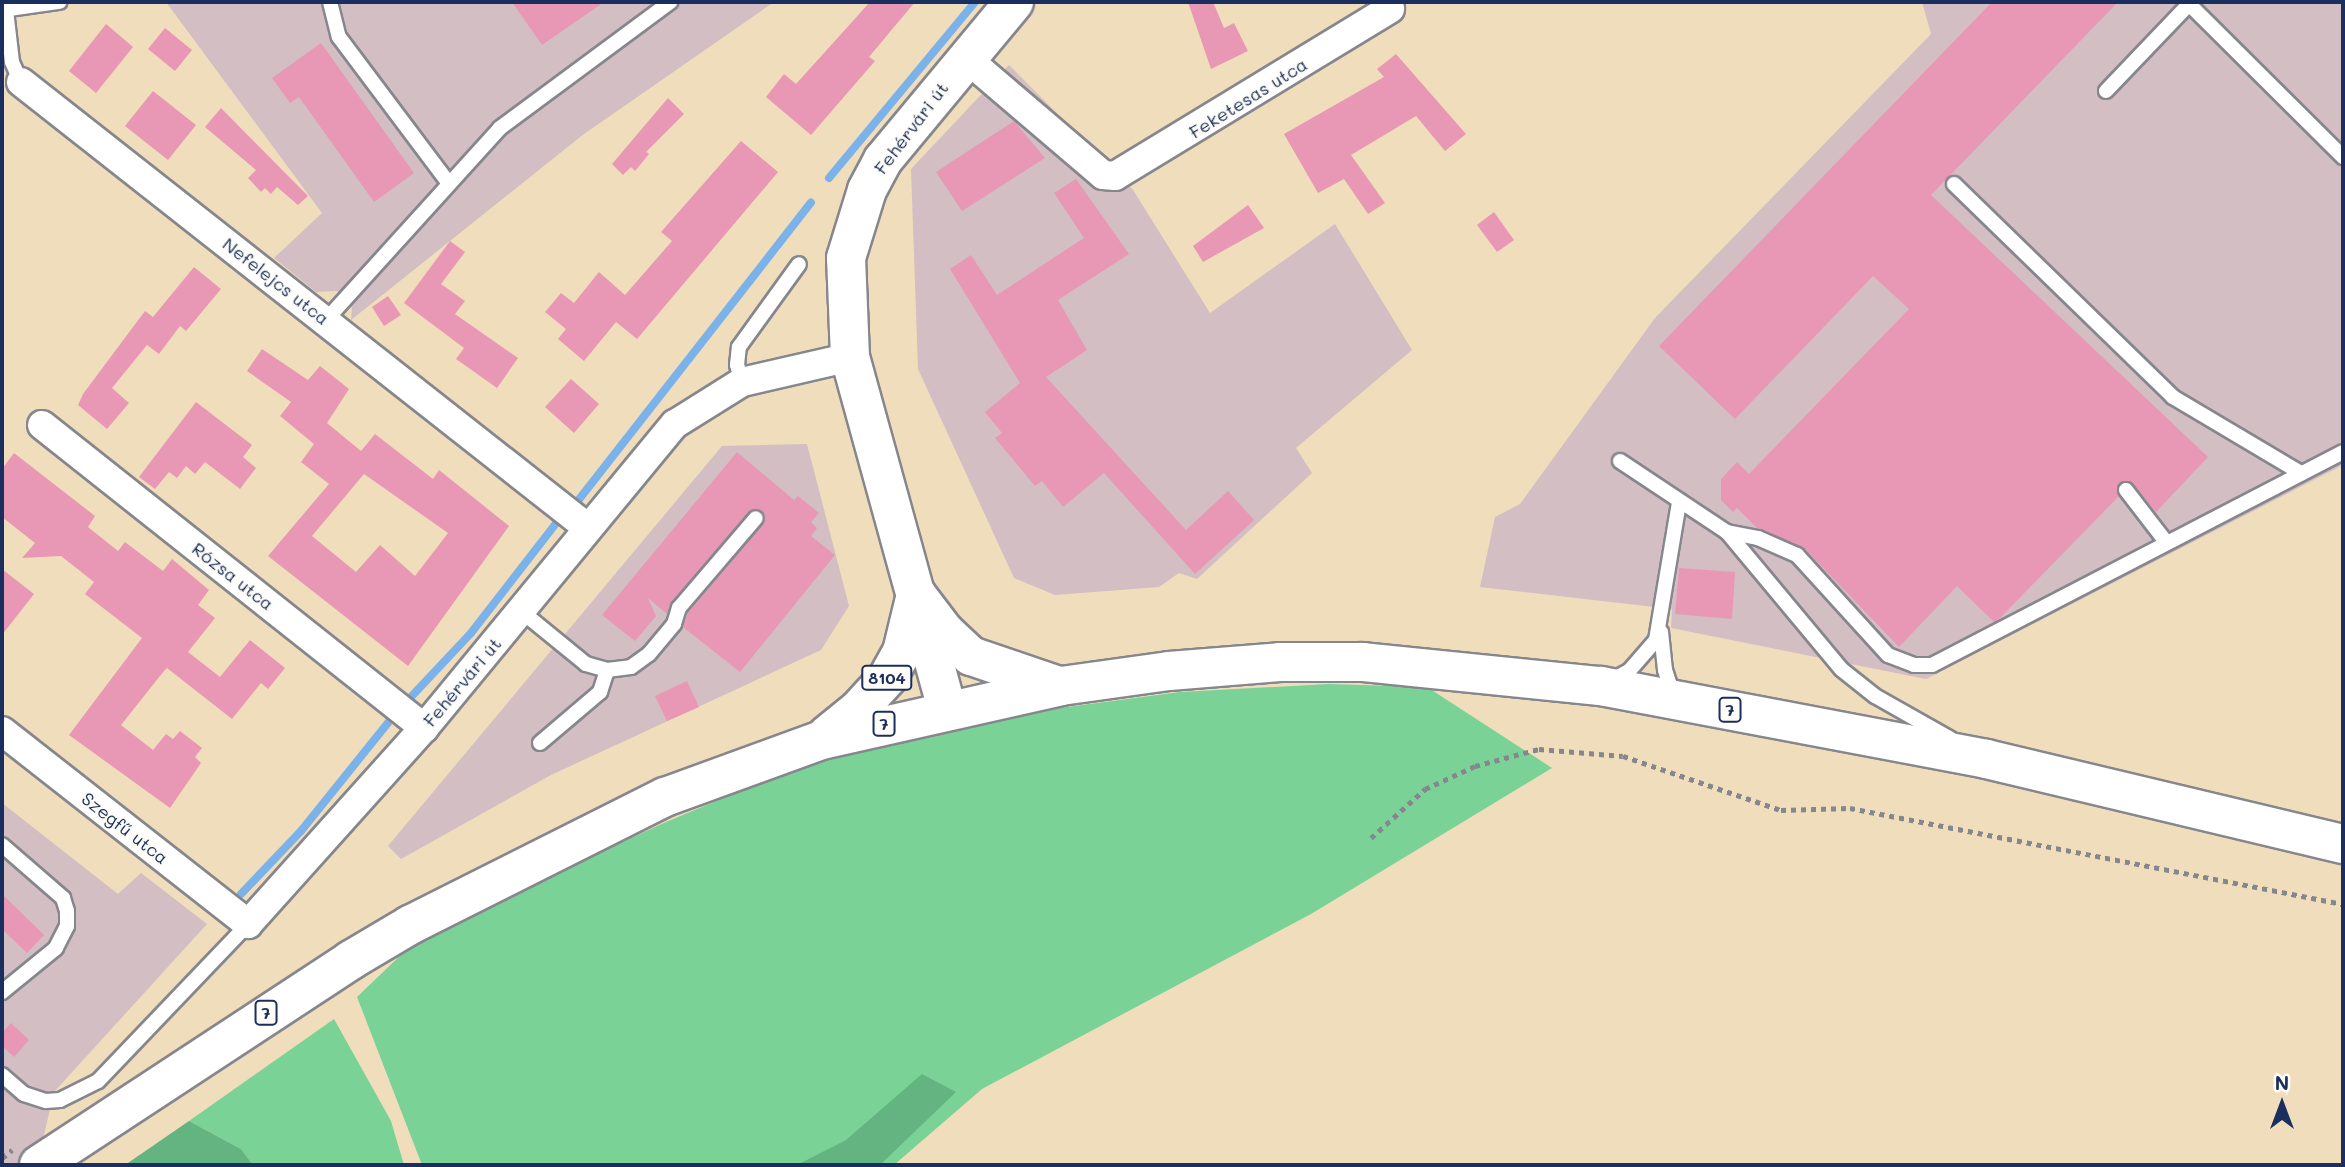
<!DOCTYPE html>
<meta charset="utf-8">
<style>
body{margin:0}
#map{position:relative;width:2345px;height:1167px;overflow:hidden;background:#f0ddbc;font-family:Mali,sans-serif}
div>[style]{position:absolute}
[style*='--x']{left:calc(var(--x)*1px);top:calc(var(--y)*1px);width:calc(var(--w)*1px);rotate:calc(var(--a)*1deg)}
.industrial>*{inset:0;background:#d2bec3}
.green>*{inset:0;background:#7ad297}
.forest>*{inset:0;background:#63b480}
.stream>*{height:8px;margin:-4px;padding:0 4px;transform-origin:4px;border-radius:4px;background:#7ab2e9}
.building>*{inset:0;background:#e898b4}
.path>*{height:4.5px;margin-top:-2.25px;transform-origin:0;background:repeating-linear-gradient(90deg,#86868d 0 5px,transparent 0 10px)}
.roads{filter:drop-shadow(2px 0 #86868d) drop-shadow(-2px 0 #86868d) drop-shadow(0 2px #86868d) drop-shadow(0 -2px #86868d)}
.lane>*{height:14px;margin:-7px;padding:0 7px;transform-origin:7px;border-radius:7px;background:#fff}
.street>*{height:28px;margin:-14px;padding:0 14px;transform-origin:14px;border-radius:14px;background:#fff}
.secondary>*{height:38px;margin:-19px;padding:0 19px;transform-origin:19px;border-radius:19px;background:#fff}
.primary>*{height:38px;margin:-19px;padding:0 19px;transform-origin:19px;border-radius:19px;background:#fff}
span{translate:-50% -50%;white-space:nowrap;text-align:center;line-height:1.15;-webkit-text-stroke:5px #fdfcf7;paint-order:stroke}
.shield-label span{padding:2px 5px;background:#fdfcf7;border:2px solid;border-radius:5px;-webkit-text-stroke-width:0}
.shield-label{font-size:16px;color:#1b2f5e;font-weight:700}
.street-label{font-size:18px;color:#1b2f5e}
.frame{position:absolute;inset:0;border:4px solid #1b2f5e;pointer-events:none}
.north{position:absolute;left:2247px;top:1069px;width:70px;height:70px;-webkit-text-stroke:5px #fdfcf7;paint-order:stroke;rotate:0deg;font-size:19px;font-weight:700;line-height:28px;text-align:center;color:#1b2f5e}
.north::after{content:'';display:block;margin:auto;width:24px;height:32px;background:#1b2f5e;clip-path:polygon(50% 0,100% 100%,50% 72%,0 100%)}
</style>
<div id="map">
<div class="industrial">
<div style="clip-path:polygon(166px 2px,774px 2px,584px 134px,351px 320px,352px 308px,337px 291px,316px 292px,274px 258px,322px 213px)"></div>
<div style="clip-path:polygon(1922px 2px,2343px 2px,2343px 465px,1926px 679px,1671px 628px,1672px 609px,1480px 587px,1495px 517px,1520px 504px,1655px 318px,1931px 34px)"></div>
<div style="clip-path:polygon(1009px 65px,1133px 190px,1210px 313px,1335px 224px,1412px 350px,1296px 448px,1312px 473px,1197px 579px,1179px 573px,1159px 587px,1055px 595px,1014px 578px,918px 369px,911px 169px)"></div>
<div style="clip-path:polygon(807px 444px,849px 606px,821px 650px,551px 775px,401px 859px,388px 846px,722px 446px)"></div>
<div style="clip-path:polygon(2px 803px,118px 894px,141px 873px,207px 924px,54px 1092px,37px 1165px,2px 1165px)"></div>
</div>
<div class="green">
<div style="clip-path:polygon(1329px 684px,1427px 687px,1552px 768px,1311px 914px,982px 1089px,894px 1165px,422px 1165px,357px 997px,405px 951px,483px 906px,666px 822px,769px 779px,856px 752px,1022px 713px,1180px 692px)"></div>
<div style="clip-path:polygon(334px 1019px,391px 1121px,404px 1165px,253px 1165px,241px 1149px,189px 1121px)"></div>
</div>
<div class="forest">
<div style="clip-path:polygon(922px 1074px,956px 1092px,880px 1165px,797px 1165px,846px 1140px)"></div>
<div style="clip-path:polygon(189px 1121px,241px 1149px,253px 1165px,125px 1165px)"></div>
</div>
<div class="stream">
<div style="--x:829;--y:178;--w:229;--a:-50.3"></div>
<div style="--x:577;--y:502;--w:380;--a:-52"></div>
<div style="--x:410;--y:698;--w:89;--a:-46.8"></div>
<div style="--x:471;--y:633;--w:140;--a:-52.2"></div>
<div style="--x:241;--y:894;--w:87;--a:-46.4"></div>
<div style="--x:301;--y:831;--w:145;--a:-51.2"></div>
</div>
<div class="building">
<div style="clip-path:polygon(512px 2px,604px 2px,542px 45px)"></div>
<div style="clip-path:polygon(870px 2px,915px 2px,869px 57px,875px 61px,811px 135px,766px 97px,784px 74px,796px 84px)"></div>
<div style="clip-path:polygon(1188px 2px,1213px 2px,1224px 28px,1234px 23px,1248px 51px,1211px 69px)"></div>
<div style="clip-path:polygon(1992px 2px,2118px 2px,1931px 195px,2208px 457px,2156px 512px,2133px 484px,2121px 482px,2119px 496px,1998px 620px,1994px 622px,1957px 586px,1899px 647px,1804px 548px,1757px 528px,1737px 508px,1733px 512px,1721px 500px,1721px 479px,1737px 462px,1749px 474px,1909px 309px,1873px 276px,1735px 419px,1659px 346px)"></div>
<div style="clip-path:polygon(106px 24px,133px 47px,96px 93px,69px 71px)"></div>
<div style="clip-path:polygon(165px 28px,192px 50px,175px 71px,148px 49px)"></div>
<div style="clip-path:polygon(321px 43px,414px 173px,374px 202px,299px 97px,290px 103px,272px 78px)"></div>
<div style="clip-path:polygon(1396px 54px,1466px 134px,1445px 151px,1416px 116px,1351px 155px,1385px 203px,1368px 214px,1344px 179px,1318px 193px,1284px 134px,1384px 77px,1377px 69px)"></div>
<div style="clip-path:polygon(153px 91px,196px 125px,168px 160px,125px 126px)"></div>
<div style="clip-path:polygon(668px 98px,684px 114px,646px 152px,649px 154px,635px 171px,631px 167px,623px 175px,612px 164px)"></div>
<div style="clip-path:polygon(221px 108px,308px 196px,298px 205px,277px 187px,271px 194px,265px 188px,261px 192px,248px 178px,256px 170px,205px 127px)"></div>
<div style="clip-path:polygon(1014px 121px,1045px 158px,962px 211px,936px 172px)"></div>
<div style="clip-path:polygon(741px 141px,778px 172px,637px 339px,616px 322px,584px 361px,558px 339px,566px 329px,545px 312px,561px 293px,574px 303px,599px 272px,625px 295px,672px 241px,661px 232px)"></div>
<div style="clip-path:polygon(1076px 179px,1129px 254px,1058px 300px,1087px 350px,1046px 377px,1186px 530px,1228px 491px,1254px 520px,1195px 574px,1104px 473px,1063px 507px,1042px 481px,1035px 486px,995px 438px,1002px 433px,985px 412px,1020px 383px,950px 269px,971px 255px,997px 295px,1084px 238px,1054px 193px)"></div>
<div style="clip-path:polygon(1248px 205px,1264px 228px,1203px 262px,1193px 246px)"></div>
<div style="clip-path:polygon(1494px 212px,1514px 240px,1497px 252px,1477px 225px)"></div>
<div style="clip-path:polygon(450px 241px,465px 252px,441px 284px,465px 301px,455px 314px,518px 358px,497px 388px,456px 359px,464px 348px,404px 303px)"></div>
<div style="clip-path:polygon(194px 267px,221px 289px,186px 331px,180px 326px,159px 354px,147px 345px,112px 388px,129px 403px,107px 429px,78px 405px,83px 394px,145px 311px,153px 317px)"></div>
<div style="clip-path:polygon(388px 296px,401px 315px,384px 326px,372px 307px)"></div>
<div style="clip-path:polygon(evenodd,262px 349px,308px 380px,320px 366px,349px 389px,327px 423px,361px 451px,375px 434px,433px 479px,439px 470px,509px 526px,408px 666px,268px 556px,329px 484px,301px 462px,314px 444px,280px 416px,291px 402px,247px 371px,262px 349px,364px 474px,448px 533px,415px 576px,380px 545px,356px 572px,312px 536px,364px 474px)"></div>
<div style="clip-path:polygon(571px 379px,599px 404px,574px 433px,545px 407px)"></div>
<div style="clip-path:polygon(196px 402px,252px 445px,243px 457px,256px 468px,240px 489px,205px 462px,195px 474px,186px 466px,177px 478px,169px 472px,155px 489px,139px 477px)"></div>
<div style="clip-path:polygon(737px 452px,794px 500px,798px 496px,819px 513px,811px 522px,817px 528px,811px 536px,835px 555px,740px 672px,683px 627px,688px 613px,763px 524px,765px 515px,758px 509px,749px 512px,672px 602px,667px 614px,648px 598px,656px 616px,635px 641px,602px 615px)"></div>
<div style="clip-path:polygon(14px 453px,95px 516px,88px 527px,118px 551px,125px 542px,163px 571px,172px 559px,209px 590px,198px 605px,215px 618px,188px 652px,220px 677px,250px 640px,285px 668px,268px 689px,261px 683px,232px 719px,167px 668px,164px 671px,121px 725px,153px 750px,166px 734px,173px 739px,180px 731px,202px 748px,195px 757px,201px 763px,170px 808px,69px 735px,142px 638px,85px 594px,94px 582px,61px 556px,22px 558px,35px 543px,2px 517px,2px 469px)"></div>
<div style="clip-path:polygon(1679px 568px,1735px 572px,1732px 619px,1675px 614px)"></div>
<div style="clip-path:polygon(2px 569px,34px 594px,2px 635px)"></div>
<div style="clip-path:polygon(687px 681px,699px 707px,667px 721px,655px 696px)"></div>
<div style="clip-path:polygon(2px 894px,44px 935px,27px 953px,2px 929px)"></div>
<div style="clip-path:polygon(11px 1023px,29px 1040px,14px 1057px,2px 1046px,2px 1033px)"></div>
</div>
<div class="path">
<div style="--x:1371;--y:838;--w:73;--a:-42.2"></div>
<div style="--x:1425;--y:789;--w:55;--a:-24.7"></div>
<div style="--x:1475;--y:766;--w:66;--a:-14.9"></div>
<div style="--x:1539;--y:749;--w:84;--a:4.8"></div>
<div style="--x:1623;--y:756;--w:167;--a:18.9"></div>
<div style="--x:1781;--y:810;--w:69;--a:-1.7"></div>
<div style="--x:1850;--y:808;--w:502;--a:11.02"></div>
<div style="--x:2;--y:1158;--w:13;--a:-39"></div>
</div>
<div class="roads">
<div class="lane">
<div style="--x:330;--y:2;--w:36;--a:76"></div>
<div style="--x:339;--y:37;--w:181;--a:53.1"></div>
<div style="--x:2190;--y:5;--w:216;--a:44.8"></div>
<div style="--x:2;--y:10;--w:58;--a:-8"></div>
<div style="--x:6;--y:10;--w:52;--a:83.4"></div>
<div style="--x:12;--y:62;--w:22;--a:66"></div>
<div style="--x:2106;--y:91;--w:123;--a:-46.3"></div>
<div style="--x:1954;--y:184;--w:305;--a:44.2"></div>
<div style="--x:2173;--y:397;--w:149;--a:30.7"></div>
<div style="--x:326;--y:320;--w:259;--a:-47.8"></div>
<div style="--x:500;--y:128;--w:212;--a:-36.5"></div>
<div style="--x:742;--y:382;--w:18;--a:-106"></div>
<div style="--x:737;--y:365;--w:18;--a:-84"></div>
<div style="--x:739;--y:347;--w:102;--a:-54.1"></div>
<div style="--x:1620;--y:461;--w:128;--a:33.6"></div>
<div style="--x:1727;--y:532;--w:178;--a:50.2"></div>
<div style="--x:1841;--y:669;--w:43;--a:38.5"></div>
<div style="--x:1875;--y:696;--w:87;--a:29.5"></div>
<div style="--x:2126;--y:490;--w:66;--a:52.4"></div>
<div style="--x:1727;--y:532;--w:32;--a:11"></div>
<div style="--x:1758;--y:538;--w:43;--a:23.6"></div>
<div style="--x:1797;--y:555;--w:135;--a:47.7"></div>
<div style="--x:1888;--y:655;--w:28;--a:21"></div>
<div style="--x:1914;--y:665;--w:18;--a:0"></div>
<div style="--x:1932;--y:665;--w:463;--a:-27.4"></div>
<div style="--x:521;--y:611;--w:84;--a:39.2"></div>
<div style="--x:586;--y:664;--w:22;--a:16"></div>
<div style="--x:607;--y:670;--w:24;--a:-7"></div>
<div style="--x:631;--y:667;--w:22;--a:-36"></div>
<div style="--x:649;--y:654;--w:39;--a:-50"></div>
<div style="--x:674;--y:624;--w:17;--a:-73"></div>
<div style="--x:679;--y:608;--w:118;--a:-49.5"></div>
<div style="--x:1661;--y:632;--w:38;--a:84"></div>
<div style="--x:1665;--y:670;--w:16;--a:72"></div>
<div style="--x:1670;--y:685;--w:13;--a:39"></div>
<div style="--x:1614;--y:679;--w:17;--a:-28"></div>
<div style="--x:1629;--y:671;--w:41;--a:-48.9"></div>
<div style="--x:1656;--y:640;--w:139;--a:-80.5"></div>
<div style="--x:540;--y:743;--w:79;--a:-40.4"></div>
<div style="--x:600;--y:692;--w:23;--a:-72"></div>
<div style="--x:2;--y:845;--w:81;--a:41"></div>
<div style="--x:63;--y:898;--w:14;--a:73"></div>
<div style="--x:67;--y:911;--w:15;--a:90"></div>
<div style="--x:67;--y:926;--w:25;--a:117"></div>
<div style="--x:56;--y:948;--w:70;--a:140.8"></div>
<div style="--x:2;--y:1075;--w:29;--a:41"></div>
<div style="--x:24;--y:1094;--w:23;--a:18"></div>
<div style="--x:46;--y:1101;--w:14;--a:-4"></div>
<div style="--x:60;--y:1100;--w:42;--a:-26.6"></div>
<div style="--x:98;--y:1081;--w:217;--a:-46.3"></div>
</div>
<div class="street">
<div style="--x:966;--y:58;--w:180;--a:40.5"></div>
<div style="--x:1103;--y:175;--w:12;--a:5"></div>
<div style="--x:1115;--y:176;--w:322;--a:-31.3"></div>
<div style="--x:21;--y:82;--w:721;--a:38.19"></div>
<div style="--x:42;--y:425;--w:488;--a:38.4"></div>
<div style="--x:2;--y:731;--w:313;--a:38.1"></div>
<div style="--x:248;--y:924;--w:263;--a:-48.1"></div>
<div style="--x:424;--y:728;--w:394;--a:-50.5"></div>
<div style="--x:675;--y:424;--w:79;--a:-32.1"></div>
<div style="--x:742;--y:382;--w:111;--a:-13"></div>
</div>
<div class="secondary">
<div style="--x:947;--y:709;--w:365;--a:-105.4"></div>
<div style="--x:850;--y:357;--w:99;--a:-92.3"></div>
<div style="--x:846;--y:258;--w:71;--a:-72.8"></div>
<div style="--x:867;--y:190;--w:34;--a:-62"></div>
<div style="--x:883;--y:160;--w:205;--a:-50.3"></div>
</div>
<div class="primary">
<div style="--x:916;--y:594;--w:48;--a:52.7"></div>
<div style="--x:945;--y:632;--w:35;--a:43"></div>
<div style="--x:971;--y:656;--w:90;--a:18.8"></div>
<div style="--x:827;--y:735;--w:40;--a:-39"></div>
<div style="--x:858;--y:710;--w:45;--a:-47.7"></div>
<div style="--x:888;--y:677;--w:29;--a:-61"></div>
<div style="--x:902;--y:652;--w:60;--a:-76.4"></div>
<div style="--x:39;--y:1165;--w:373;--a:-33.3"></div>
<div style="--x:351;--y:960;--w:69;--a:-30.7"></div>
<div style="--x:410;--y:925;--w:285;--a:-26.7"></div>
<div style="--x:665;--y:797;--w:167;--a:-20"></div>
<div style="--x:822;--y:740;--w:245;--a:-12.7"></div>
<div style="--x:1061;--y:686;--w:109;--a:-7.9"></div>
<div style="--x:1169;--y:671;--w:111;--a:-4.6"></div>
<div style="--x:1280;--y:662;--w:83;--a:0"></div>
<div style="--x:1363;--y:662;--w:239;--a:5.8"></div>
<div style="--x:1601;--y:686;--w:392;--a:10.7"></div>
<div style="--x:1986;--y:759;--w:367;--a:13.4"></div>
</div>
</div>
<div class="shield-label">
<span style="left:887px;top:678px">8104</span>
<span style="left:1730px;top:710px">7</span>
<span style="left:884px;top:724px">7</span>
<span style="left:266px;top:1013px">7</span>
</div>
<div class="street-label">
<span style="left:1248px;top:98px;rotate:-32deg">Feketesas utca</span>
<span style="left:911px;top:128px;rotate:-53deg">Fehérvári út</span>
<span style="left:276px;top:281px;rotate:38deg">Nefelejcs utca</span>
<span style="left:233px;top:576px;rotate:38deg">Rózsa utca</span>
<span style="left:462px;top:682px;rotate:-50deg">Fehérvári út</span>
<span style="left:125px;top:828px;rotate:38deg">Szegfű utca</span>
</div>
<div class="frame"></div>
<div class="north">N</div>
</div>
